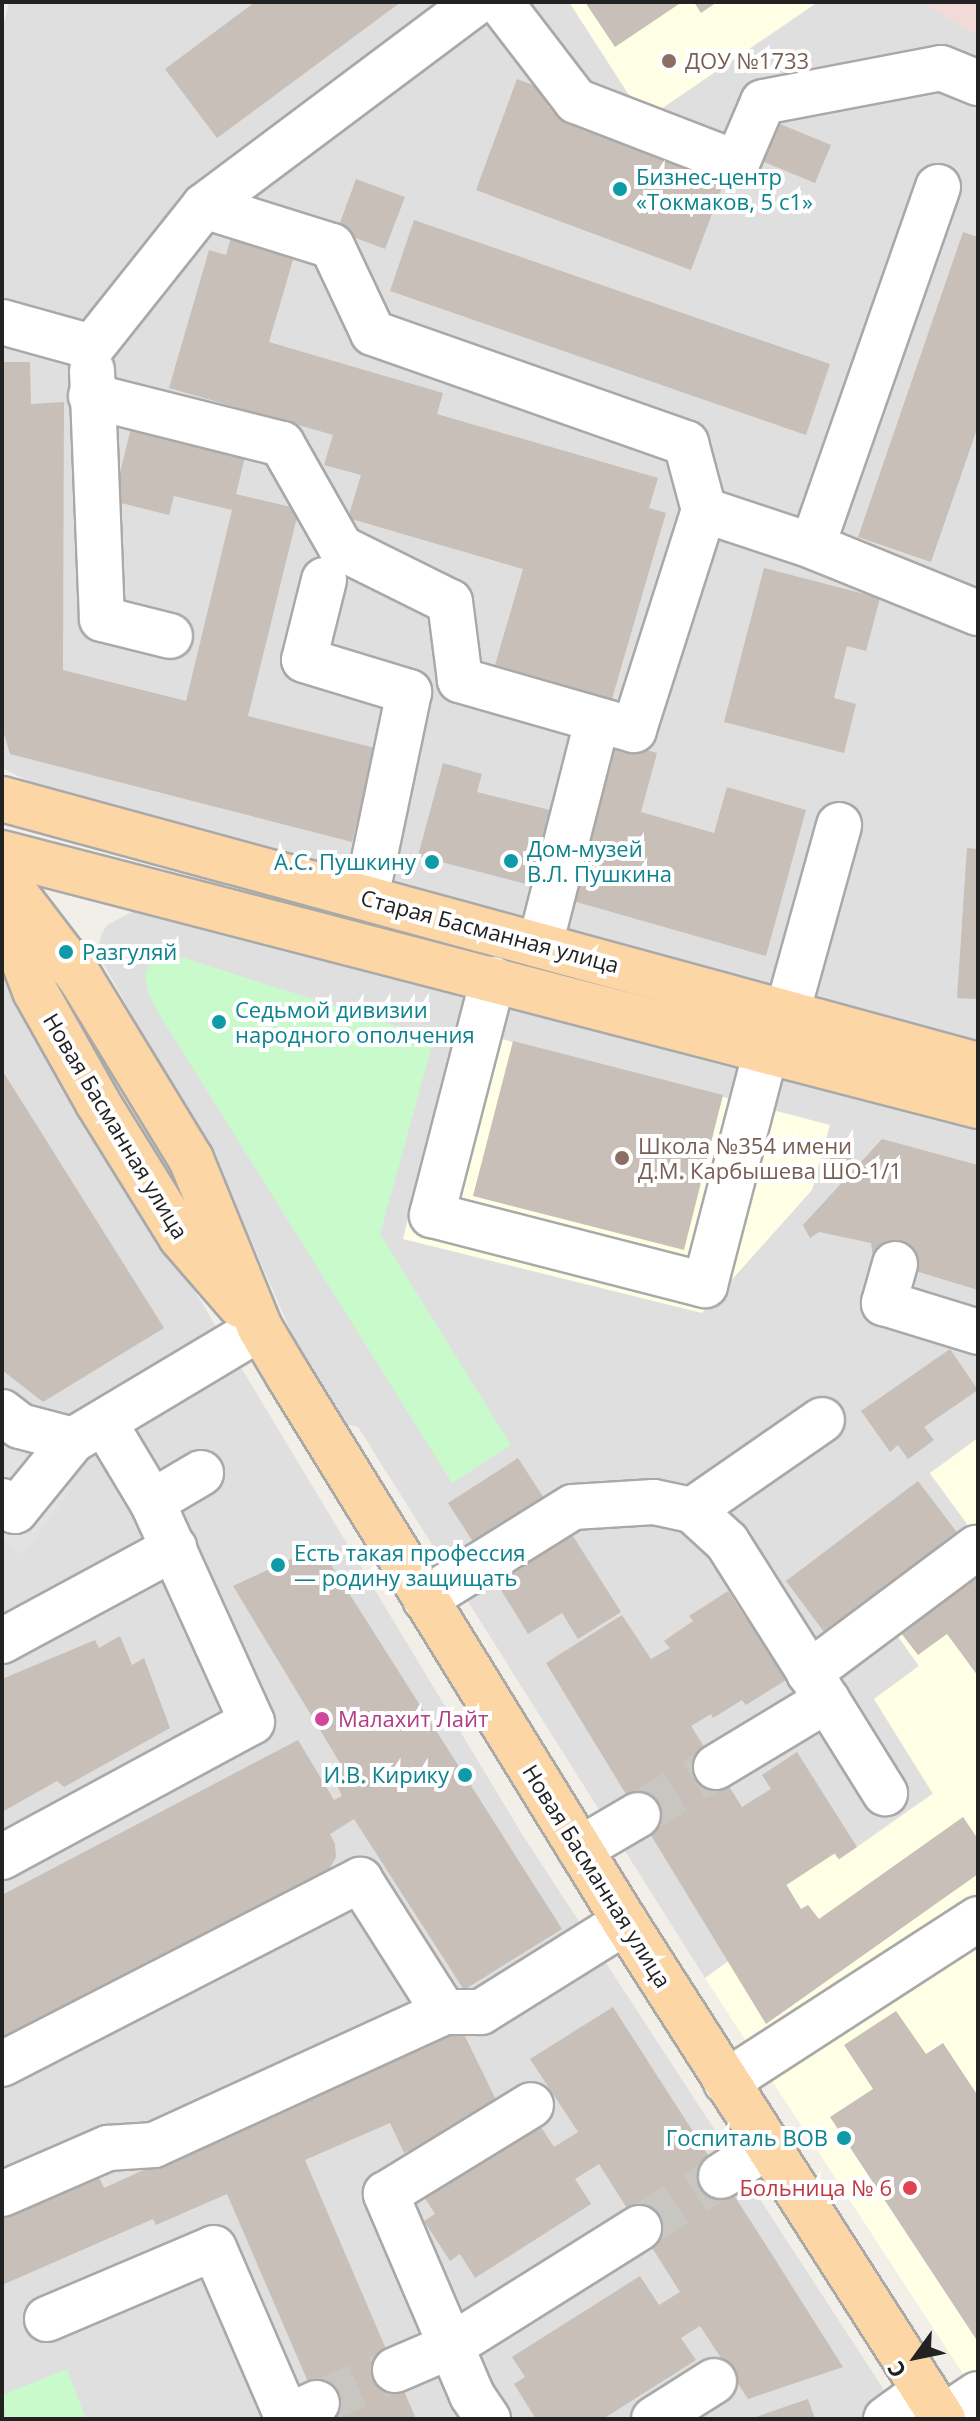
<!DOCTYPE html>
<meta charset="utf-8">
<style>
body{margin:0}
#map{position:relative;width:980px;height:2421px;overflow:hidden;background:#f2efe9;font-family:"Open Sans",sans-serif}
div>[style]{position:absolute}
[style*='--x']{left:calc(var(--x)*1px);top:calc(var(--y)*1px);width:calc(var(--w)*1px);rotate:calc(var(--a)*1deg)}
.residential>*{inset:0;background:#e0dfdf}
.commercial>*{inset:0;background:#f2dad9}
.education>*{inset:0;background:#ffffe5}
.park>*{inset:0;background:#c8facc}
.parking>*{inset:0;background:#e2e2e2}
.building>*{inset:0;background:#c7bfb8}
.minor-tunnel>*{height:44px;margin-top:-22px;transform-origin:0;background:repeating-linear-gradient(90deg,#c8c6c1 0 44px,transparent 0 66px)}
.roads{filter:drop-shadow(2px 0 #a9a9a9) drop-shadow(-2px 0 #a9a9a9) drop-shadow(0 2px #a9a9a9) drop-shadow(0 -2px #a9a9a9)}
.minor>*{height:44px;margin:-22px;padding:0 22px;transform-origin:22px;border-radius:22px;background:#fff}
.major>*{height:44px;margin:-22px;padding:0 22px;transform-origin:22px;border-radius:22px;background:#fcd6a4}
.dots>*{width:22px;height:22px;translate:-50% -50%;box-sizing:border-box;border:4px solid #fff;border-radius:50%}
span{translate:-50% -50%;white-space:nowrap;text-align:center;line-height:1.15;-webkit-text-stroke:8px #fff;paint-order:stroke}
.education-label{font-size:22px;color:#785e54}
.left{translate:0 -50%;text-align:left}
.culture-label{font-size:22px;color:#0d838f}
.right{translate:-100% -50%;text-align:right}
.street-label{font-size:22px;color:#222}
.hotel-label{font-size:22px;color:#b23c85}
.health-label{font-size:22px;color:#be3a42}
.frame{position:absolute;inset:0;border:4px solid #222;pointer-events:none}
.north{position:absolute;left:876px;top:2317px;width:80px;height:80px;-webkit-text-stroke:6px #fff;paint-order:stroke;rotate:237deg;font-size:22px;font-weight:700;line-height:32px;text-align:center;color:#222}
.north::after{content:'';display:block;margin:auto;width:28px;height:36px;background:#222;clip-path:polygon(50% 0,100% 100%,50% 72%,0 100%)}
</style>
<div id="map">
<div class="residential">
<div style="clip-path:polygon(9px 2px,978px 2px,978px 1042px,38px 786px,2px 768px,2px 32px)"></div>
<div style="clip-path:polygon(132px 912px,149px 913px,978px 1129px,978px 1438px,930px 1474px,978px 1539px,892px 1628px,919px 1666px,874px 1699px,933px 1793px,838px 1860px,835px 1855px,787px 1885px,801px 1909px,705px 1978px,358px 1427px,341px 1423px,304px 1362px,224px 1178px,104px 965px,98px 950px,101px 935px,107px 925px)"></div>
<div style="clip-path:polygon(2px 971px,522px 1834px,903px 2419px,2px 2419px)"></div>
</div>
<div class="commercial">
<div style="clip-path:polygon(921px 2px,978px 2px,978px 36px)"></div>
</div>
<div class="education">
<div style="clip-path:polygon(569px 2px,818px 2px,645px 120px)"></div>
<div style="clip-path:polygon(455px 1027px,830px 1125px,812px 1190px,702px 1313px,403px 1239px)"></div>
<div style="clip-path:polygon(978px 1438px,978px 1539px,930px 1473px)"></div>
<div style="clip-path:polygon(978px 1563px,978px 2397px,705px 1978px,801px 1909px,787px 1885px,834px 1854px,839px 1860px,933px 1794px,874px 1699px,919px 1666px,892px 1628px)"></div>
</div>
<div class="park">
<div style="clip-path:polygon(164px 956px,178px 956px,434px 1038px,380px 1234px,511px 1445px,452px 1483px,159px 1014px,149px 995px,145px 976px,149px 965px)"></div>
<div style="clip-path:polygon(67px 2369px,86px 2419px,6px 2419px,2px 2395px)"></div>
</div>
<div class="parking">
<div style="clip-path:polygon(2px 1437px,71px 1489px,23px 1555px,2px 1538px)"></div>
</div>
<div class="building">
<div style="clip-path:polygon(255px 2px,401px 2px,217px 138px,165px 69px)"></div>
<div style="clip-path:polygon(585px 2px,682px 2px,615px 47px)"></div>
<div style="clip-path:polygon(694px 2px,717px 2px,701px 13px)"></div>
<div style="clip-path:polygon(517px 79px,554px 93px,548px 107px,727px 174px,691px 270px,476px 190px)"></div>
<div style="clip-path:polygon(780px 124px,831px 145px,815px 183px,764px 162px)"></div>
<div style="clip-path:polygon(356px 179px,405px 197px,385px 249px,337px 231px)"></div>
<div style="clip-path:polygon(414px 220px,830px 364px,806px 435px,390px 291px)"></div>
<div style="clip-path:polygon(963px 232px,978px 237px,978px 426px,931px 562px,858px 537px)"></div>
<div style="clip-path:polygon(232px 234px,295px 253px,269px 342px,443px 393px,437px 414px,658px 478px,649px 508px,666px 513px,612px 699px,495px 665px,523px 569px,348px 518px,361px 475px,324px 465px,333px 435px,169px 388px,209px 250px,226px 255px)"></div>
<div style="clip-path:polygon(2px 362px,30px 362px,31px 404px,64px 402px,63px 670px,186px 701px,232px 510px,174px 496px,169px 515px,113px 501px,131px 428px,245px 457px,236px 494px,299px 509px,248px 716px,375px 748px,352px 842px,10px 754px,2px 727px)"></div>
<div style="clip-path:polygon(764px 568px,880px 598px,866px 651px,847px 646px,834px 698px,856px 704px,844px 753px,724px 722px)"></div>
<div style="clip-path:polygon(611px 739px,657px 753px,641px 812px,714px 833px,727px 787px,806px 810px,766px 956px,566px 899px)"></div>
<div style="clip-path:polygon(443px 763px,482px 774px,477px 792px,566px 814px,546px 889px,418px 856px)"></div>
<div style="clip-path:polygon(967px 848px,978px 849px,978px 999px,957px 998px)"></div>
<div style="clip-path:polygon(513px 1041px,723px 1095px,684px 1250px,473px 1196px)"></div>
<div style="clip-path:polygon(2px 1070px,164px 1328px,43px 1402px,2px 1370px)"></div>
<div style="clip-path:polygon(882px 1139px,978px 1165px,978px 1290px,873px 1258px,871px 1243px,819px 1232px,810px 1238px,803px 1225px)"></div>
<div style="clip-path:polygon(833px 1147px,853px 1152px,849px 1167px,829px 1162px)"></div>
<div style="clip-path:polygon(950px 1349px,978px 1390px,924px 1427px,934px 1440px,908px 1459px,898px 1445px,890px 1452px,861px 1411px)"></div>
<div style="clip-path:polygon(518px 1458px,551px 1509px,481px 1554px,448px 1503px)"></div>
<div style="clip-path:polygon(918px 1481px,959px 1535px,827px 1636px,786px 1581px)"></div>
<div style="clip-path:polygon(566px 1525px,621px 1612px,578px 1639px,562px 1613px,528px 1634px,490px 1572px)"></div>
<div style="clip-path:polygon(319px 1546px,562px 1929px,464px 1990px,354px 1819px,330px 1834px,335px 1844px,336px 1857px,327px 1873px,2px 2040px,2px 1895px,298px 1740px,334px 1800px,342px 1796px,332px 1775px,343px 1768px,233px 1586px)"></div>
<div style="clip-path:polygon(978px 1570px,978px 1676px,947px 1634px,918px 1655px,898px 1629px)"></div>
<div style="clip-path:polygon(728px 1591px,745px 1617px,753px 1612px,794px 1675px,746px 1705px,742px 1700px,713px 1718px,711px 1714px,691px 1726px,742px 1807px,771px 1789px,762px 1775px,797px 1752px,857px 1847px,839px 1859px,835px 1853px,786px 1885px,801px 1909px,808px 1905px,819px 1919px,963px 1817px,978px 1839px,978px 1874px,766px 2024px,546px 1663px,622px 1615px,651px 1659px,670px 1648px,664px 1641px,693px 1621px,689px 1616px)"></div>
<div style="clip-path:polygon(120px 1636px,132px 1665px,144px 1658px,170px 1728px,64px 1787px,57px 1781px,2px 1812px,2px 1679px,95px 1640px,99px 1648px)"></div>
<div style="clip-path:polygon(613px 2007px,771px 2253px,843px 2367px,748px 2399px,700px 2326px,681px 2338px,696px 2360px,603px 2419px,536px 2419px,514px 2384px,525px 2377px,512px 2357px,640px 2276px,659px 2305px,680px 2292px,599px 2164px,575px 2179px,591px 2204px,475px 2278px,460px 2254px,450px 2261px,424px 2221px,435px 2214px,421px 2192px,537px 2121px,554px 2147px,578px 2132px,530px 2059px)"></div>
<div style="clip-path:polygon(896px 2011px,926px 2054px,943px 2043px,978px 2096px,978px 2342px,830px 2117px,873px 2089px,844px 2045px)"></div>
<div style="clip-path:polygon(460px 2026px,501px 2110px,404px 2153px,390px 2123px,305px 2160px,416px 2419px,324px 2419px,227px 2194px,156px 2225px,153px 2219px,2px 2285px,2px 2212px,96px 2171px,104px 2188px)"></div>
<div style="clip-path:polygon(808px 2399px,815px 2419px,750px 2419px)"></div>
</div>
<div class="minor-tunnel">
<div style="--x:638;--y:1815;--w:92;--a:-31.6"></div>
<div style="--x:639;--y:2228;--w:97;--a:-32.4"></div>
<div style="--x:317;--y:2403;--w:85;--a:-22.9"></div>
</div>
<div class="roads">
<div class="minor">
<div style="--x:500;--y:2;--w:125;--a:52.5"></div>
<div style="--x:576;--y:101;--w:173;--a:21.1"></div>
<div style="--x:737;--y:163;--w:66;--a:-66.9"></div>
<div style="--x:763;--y:102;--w:181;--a:-10.8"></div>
<div style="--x:941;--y:68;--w:40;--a:22"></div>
<div style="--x:938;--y:187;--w:380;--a:109.3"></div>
<div style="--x:812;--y:546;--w:179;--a:22"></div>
<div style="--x:204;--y:206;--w:341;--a:-36.8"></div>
<div style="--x:2;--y:322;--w:93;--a:15.5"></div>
<div style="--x:92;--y:347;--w:180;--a:-51.5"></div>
<div style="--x:204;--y:206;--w:134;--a:17.4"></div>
<div style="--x:332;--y:246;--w:96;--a:64.8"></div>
<div style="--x:373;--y:333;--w:332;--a:19.4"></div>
<div style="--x:686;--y:443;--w:69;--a:75"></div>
<div style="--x:704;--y:510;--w:231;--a:107.7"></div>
<div style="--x:634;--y:730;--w:181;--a:-164"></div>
<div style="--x:460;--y:680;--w:79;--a:-97.3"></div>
<div style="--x:450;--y:602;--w:122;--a:-153.6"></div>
<div style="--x:341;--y:548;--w:120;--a:-119.6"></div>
<div style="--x:282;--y:444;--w:197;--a:-165.9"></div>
<div style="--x:92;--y:370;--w:249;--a:87.7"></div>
<div style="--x:102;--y:619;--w:70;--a:14"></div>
<div style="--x:704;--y:510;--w:114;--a:18.4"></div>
<div style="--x:324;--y:580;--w:82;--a:104"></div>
<div style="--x:304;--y:660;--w:110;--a:16.9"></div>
<div style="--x:409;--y:692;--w:210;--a:101.8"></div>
<div style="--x:540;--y:945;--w:231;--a:-75.7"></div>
<div style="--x:493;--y:979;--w:244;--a:104.5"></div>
<div style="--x:432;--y:1215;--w:282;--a:14.4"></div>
<div style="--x:705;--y:1285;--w:243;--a:-75.4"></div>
<div style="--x:787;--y:1013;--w:195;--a:-74.5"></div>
<div style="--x:895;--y:1264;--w:41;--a:105.8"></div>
<div style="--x:884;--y:1303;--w:98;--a:17.1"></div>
<div style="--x:2;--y:1412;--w:23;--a:38"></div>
<div style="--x:20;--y:1426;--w:55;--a:14.8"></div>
<div style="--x:73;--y:1440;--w:218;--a:-30.9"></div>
<div style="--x:2;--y:1501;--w:16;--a:38"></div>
<div style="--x:15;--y:1511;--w:92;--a:-50.8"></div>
<div style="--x:152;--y:1502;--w:57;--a:-30.6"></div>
<div style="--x:692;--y:1510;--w:158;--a:-34.7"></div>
<div style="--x:425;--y:1599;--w:174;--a:-31.9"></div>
<div style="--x:573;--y:1507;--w:81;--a:-3.5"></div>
<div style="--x:654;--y:1502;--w:39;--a:12"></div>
<div style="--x:692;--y:1510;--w:47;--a:42.4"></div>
<div style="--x:727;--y:1542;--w:187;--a:57.7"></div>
<div style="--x:2;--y:1641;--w:196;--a:-28.4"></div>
<div style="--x:809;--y:1673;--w:209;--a:-36.8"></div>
<div style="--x:716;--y:1767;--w:130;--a:-31.1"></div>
<div style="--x:827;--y:1700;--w:110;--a:58.1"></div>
<div style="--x:580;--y:1849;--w:67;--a:-30.4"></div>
<div style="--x:2;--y:1857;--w:284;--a:-28.4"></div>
<div style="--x:252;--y:1722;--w:242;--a:-114.4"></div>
<div style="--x:152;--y:1502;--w:93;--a:-121"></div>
<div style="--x:2;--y:2064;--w:403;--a:-27.2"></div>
<div style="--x:360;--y:1880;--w:156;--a:57.5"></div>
<div style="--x:726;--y:2082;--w:300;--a:-32.9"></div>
<div style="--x:721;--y:2176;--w:56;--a:-32.6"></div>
<div style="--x:2;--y:2194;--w:116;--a:-23.5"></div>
<div style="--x:108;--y:2148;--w:46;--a:-3.7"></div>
<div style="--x:154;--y:2145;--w:319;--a:-24.6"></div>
<div style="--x:444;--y:2012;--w:37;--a:0"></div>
<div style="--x:481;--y:2012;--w:170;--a:-32"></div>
<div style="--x:47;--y:2319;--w:181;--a:-23"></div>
<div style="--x:214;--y:2248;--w:184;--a:66.6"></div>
<div style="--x:287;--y:2417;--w:33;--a:-25"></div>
<div style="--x:395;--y:2370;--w:61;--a:-23.2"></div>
<div style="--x:451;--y:2346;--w:222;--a:-32.1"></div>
<div style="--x:942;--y:2418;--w:43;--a:-33.7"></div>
<div style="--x:488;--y:2419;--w:29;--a:-124"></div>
<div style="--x:472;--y:2395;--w:219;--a:-113.2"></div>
<div style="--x:386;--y:2194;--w:170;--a:-31.5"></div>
<div style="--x:654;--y:2419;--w:71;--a:-32.3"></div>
<div style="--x:886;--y:2419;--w:48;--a:-35.7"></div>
</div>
<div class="major">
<div style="--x:2;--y:799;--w:1012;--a:15.25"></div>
<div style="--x:2;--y:853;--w:1008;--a:14.53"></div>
<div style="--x:2;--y:876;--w:130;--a:52.5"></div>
<div style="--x:81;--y:979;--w:211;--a:58.6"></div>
<div style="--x:191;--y:1159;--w:183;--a:67.8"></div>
<div style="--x:260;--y:1328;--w:55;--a:59.2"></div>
<div style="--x:288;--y:1375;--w:642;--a:58.36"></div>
<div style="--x:625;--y:1922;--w:590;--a:57.39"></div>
<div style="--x:2;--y:905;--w:92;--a:69"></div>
<div style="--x:35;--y:991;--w:129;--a:60.6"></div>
<div style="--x:98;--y:1103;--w:158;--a:58.2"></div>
<div style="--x:181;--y:1237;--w:90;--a:49.1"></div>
</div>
</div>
<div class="dots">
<div style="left:669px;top:61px;background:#8d6e63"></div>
<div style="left:620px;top:189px;background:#0f9aa8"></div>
<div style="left:511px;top:861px;background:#0f9aa8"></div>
<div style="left:432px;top:862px;background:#0f9aa8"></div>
<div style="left:66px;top:952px;background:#0f9aa8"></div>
<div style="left:219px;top:1022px;background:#0f9aa8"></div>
<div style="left:622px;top:1158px;background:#8d6e63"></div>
<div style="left:278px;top:1565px;background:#0f9aa8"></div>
<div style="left:322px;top:1719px;background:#d1479c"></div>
<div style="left:465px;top:1775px;background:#0f9aa8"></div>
<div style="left:844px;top:2138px;background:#0f9aa8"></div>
<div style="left:910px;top:2188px;background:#e0444e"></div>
</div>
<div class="education-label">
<span class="left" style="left:685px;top:61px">ДОУ №1733</span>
<span class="left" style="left:638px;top:1158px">Школа №354 имени<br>Д.М. Карбышева ШО-1/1</span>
</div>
<div class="culture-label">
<span class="left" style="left:636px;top:189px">Бизнес-центр<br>«Токмаков, 5 с1»</span>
<span class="left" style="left:527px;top:861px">Дом-музей<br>В.Л. Пушкина</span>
<span class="right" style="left:416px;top:862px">А.С. Пушкину</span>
<span class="left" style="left:82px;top:952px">Разгуляй</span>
<span class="left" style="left:235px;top:1022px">Седьмой дивизии<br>народного ополчения</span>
<span class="left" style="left:294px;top:1565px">Есть такая профессия<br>— родину защищать</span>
<span class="right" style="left:449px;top:1775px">И.В. Кирику</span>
<span class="right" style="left:828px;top:2138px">Госпиталь ВОВ</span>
</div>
<div class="street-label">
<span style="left:490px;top:931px;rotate:15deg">Старая Басманная улица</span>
<span style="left:116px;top:1126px;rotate:59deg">Новая Басманная улица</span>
<span style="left:597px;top:1876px;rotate:58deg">Новая Басманная улица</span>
</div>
<div class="hotel-label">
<span class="left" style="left:338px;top:1719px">Малахит Лайт</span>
</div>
<div class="health-label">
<span class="right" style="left:892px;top:2188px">Больница № 6</span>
</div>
<div class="frame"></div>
<div class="north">С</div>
</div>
